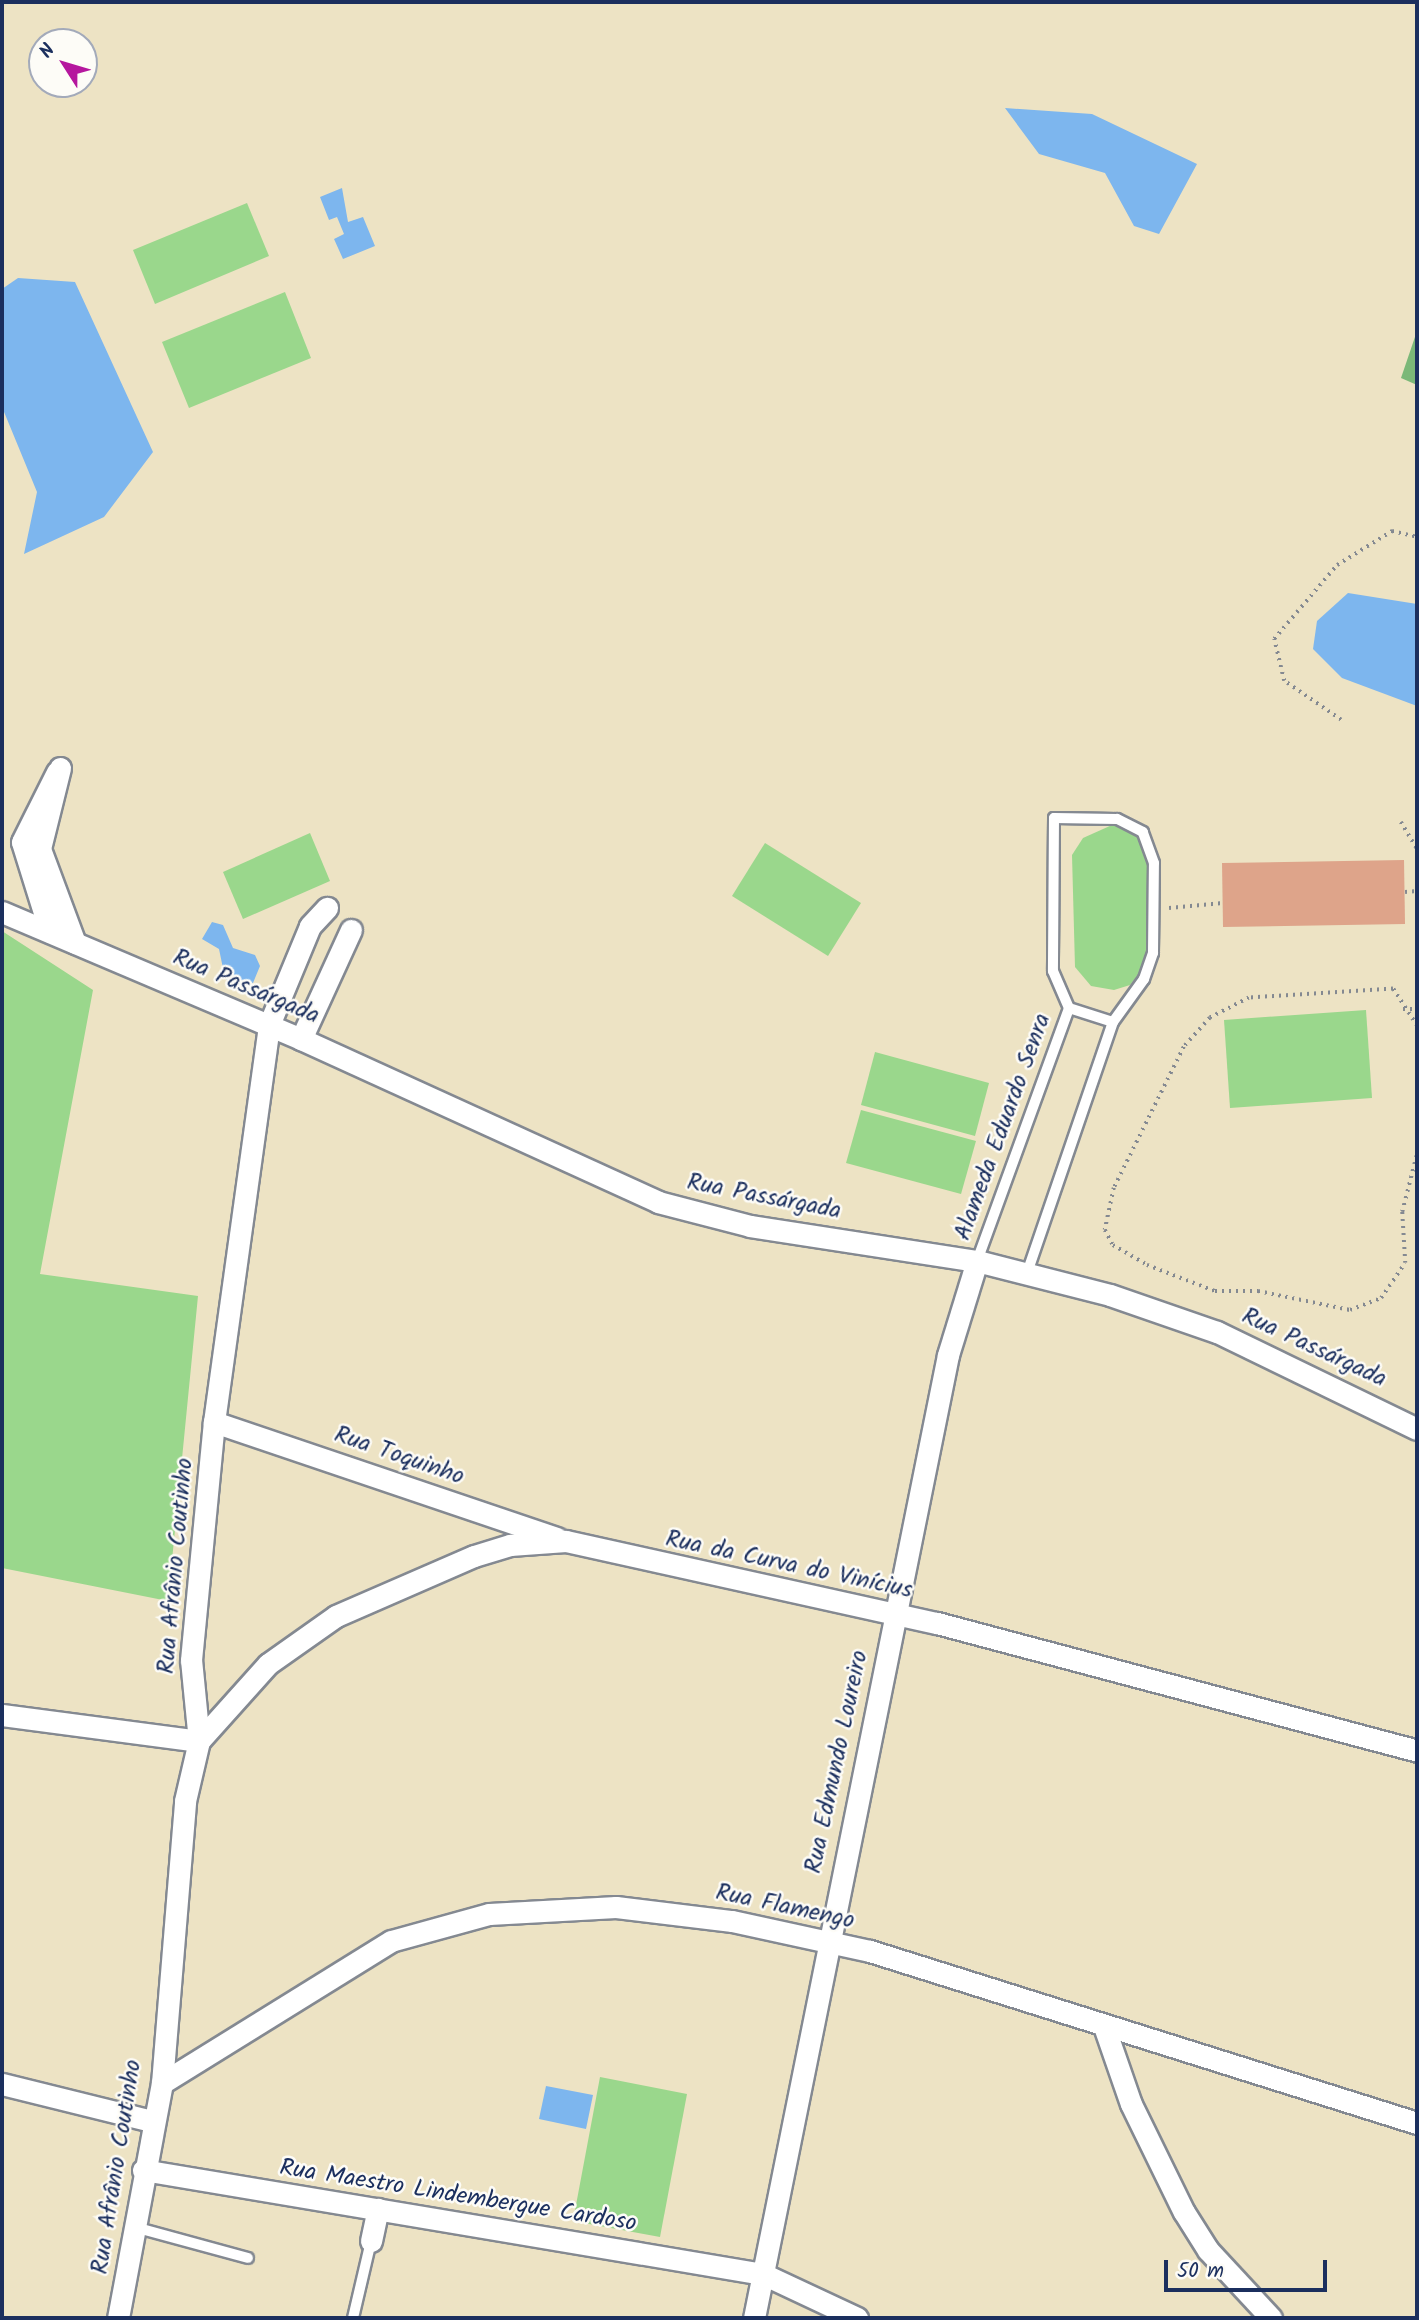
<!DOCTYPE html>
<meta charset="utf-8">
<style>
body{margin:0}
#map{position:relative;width:1419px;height:2320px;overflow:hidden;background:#ede3c4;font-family:Kalam,sans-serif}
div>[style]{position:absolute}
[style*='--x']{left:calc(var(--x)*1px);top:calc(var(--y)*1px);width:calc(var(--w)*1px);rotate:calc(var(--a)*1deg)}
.green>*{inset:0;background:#9ad78c}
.forest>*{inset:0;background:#7bb878}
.water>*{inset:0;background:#7db6ee}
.building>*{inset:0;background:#dea48a}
.path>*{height:3.5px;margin-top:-1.75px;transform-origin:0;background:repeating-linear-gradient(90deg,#848991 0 2px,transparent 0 7px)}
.roads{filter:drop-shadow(2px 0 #848991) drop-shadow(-2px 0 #848991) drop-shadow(0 2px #848991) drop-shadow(0 -2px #848991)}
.lane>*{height:10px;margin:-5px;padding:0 5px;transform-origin:5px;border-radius:5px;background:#fff}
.street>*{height:21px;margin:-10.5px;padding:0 10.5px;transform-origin:10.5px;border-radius:10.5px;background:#fff}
span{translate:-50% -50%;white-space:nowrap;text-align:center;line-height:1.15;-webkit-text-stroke:5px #fdfcf7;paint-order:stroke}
.street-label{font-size:24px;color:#1b2f5e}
.frame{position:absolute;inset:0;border:4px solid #1b2f5e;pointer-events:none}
.north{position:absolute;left:28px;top:28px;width:70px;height:70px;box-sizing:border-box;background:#fdfcf7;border:2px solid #a3aaba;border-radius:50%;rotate:307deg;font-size:19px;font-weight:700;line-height:28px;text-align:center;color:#1b2f5e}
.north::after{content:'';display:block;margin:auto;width:24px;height:32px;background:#b5179e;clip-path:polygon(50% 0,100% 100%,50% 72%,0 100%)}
.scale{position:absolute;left:1164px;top:2260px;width:163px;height:32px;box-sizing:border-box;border:4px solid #1b2f5e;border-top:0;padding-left:9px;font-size:21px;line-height:24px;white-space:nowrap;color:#1b2f5e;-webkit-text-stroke:5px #fdfcf7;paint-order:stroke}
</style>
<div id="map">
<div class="green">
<div style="clip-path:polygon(247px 203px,269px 256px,155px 304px,133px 250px)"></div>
<div style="clip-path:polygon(285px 292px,311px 358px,189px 408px,162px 342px)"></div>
<div style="clip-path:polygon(1112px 825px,1125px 825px,1148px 846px,1149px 961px,1130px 985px,1114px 990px,1091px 986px,1075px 967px,1072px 855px,1083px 838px)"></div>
<div style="clip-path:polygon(310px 833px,330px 881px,243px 919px,223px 872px)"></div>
<div style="clip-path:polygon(765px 843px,861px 903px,828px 956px,732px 896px)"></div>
<div style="clip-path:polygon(2px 931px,93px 990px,40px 1274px,198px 1296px,168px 1601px,2px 1568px)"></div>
<div style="clip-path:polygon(1366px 1010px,1372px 1098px,1230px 1108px,1224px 1020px)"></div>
<div style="clip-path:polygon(875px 1052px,989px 1083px,975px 1136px,861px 1105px)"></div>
<div style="clip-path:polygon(861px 1110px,976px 1141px,961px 1194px,846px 1163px)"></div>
<div style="clip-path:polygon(600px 2077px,687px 2094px,660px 2237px,573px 2221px)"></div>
</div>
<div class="forest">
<div style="clip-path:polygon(1417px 331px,1417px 385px,1401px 378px)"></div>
</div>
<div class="water">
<div style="clip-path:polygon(1005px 108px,1092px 114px,1197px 164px,1159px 234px,1134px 226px,1105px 173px,1039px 154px)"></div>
<div style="clip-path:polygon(342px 188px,348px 222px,363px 217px,375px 246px,343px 259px,334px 239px,344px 234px,337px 217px,329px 220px,320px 197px)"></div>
<div style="clip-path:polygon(18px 278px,75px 282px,153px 452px,104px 517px,24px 554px,37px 492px,2px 407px,2px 289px)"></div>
<div style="clip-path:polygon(1348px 593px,1417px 604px,1417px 706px,1342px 678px,1313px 649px,1317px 621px)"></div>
<div style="clip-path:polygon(212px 922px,223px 925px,233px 948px,255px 955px,260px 966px,253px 983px,234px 986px,225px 978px,219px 949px,202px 939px)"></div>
<div style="clip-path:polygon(546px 2086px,593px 2095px,586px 2129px,539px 2119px)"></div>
</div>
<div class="building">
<div style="clip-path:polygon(1404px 860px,1405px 924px,1223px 927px,1222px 863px)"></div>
</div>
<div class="path">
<div style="--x:1341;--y:720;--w:69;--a:-145.6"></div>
<div style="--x:1284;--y:681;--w:43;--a:-103.4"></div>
<div style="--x:1274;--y:639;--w:97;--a:-49.6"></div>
<div style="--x:1337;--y:565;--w:65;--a:-31.7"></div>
<div style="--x:1392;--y:531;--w:26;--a:13"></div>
<div style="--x:1401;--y:822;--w:31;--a:59"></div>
<div style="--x:1405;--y:892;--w:12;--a:-5"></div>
<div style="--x:1169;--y:908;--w:54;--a:-5.3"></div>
<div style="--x:1403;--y:1009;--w:14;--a:0"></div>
<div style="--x:1417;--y:1026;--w:44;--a:-123"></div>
<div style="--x:1393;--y:989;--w:144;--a:176.4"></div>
<div style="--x:1249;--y:998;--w:44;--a:152.9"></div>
<div style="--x:1210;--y:1018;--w:39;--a:132"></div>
<div style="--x:1184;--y:1047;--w:157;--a:116.4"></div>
<div style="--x:1114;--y:1188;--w:43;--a:102.1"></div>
<div style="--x:1105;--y:1230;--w:17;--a:62"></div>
<div style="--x:1113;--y:1245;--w:39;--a:30"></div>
<div style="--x:1147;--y:1265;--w:73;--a:20.9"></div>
<div style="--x:1215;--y:1291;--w:43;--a:0"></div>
<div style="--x:1258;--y:1291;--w:94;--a:11.7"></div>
<div style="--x:1350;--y:1310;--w:33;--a:-21"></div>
<div style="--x:1381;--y:1298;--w:42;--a:-55.6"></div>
<div style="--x:1405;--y:1263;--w:51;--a:-93.4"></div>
<div style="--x:1402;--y:1212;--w:61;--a:-75.7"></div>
</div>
<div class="roads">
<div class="lane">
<div style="--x:977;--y:1261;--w:269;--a:-70"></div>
<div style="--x:1027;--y:1273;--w:265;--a:-71.1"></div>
<div style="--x:1113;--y:1022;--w:53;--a:-54.2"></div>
<div style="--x:1144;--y:979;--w:28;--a:-71"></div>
<div style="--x:1153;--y:953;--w:90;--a:-89.4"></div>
<div style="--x:1154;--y:863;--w:33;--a:-110"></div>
<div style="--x:1143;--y:832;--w:29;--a:-153"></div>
<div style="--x:1117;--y:819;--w:63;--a:-179.1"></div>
<div style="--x:1054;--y:818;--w:153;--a:90.4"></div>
<div style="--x:1053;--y:971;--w:40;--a:66.6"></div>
<div style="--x:1069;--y:1008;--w:46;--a:17.7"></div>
<div style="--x:134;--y:2227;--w:118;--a:15.2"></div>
<div style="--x:353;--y:2318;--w:79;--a:-76.8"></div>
</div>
<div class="street">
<div style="--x:60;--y:768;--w:83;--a:103.9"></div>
<div style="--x:40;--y:849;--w:100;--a:69.6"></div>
<div style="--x:2;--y:912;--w:325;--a:23"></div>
<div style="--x:301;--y:1039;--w:392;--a:24.5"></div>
<div style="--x:658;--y:1202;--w:95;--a:14.6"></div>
<div style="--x:750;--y:1226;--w:230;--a:8.8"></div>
<div style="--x:977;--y:1261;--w:137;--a:14.3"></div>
<div style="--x:1110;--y:1295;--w:113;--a:19.1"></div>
<div style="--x:1217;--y:1332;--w:222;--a:25.9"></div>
<div style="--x:50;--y:932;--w:94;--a:-107.3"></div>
<div style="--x:22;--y:842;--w:78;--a:-63.4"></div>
<div style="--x:301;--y:1039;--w:120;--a:-65.4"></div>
<div style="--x:214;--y:1422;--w:362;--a:18.7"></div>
<div style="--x:2;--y:1715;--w:199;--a:7.5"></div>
<div style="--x:199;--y:1741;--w:103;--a:-48.1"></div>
<div style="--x:268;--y:1664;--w:83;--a:-35.2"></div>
<div style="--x:336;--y:1616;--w:150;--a:-23.5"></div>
<div style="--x:474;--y:1556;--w:38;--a:-17"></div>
<div style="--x:510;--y:1545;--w:56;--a:-4.1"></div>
<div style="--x:566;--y:1541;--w:380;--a:12.5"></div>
<div style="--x:937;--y:1623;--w:497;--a:14.9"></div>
<div style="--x:1105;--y:2029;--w:79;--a:70.9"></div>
<div style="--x:1131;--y:2104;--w:120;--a:63.9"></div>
<div style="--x:1184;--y:2212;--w:45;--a:57.7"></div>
<div style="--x:1208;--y:2250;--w:93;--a:47.2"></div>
<div style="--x:162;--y:2083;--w:269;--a:-31.8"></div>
<div style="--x:391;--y:1941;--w:102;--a:-15.4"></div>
<div style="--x:489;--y:1914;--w:127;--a:-3.2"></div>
<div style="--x:616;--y:1907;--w:117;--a:6.9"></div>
<div style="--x:732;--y:1921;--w:141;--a:12.3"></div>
<div style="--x:870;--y:1951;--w:573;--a:17.46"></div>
<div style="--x:2;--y:2084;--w:154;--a:13.9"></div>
<div style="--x:143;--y:2170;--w:629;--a:9.52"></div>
<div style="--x:763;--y:2274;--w:104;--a:25.1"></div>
<div style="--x:371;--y:2241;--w:33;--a:-78"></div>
<div style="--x:118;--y:2318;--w:239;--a:-79.4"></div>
<div style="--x:162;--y:2083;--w:283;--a:-85.3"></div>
<div style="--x:185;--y:1801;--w:62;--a:-76.9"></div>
<div style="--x:199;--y:1741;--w:81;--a:-95.6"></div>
<div style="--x:191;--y:1660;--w:239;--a:-84.5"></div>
<div style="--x:214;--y:1422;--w:401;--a:-82.1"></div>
<div style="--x:269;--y:1025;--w:107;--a:-67.5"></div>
<div style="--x:310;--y:926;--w:25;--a:-47"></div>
<div style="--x:754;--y:2318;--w:982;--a:-78.61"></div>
<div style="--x:948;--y:1355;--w:98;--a:-72.9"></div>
</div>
</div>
<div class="street-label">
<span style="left:246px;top:987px;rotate:23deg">Rua Passárgada</span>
<span style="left:1003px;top:1127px;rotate:-70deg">Alameda Eduardo Senra</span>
<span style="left:764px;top:1197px;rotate:11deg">Rua Passárgada</span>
<span style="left:1314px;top:1348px;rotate:25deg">Rua Passárgada</span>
<span style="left:399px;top:1456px;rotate:19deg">Rua Toquinho</span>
<span style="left:789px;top:1565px;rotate:12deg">Rua da Curva do Vinícius</span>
<span style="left:176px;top:1566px;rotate:-85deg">Rua Afrânio Coutinho</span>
<span style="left:837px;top:1762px;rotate:-78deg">Rua Edmundo Loureiro</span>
<span style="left:785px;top:1907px;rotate:12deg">Rua Flamengo</span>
<span style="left:117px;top:2167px;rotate:-81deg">Rua Afrânio Coutinho</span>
<span style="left:458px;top:2196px;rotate:9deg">Rua Maestro Lindembergue Cardoso</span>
</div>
<div class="frame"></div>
<div class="north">N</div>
<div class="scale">50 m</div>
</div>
